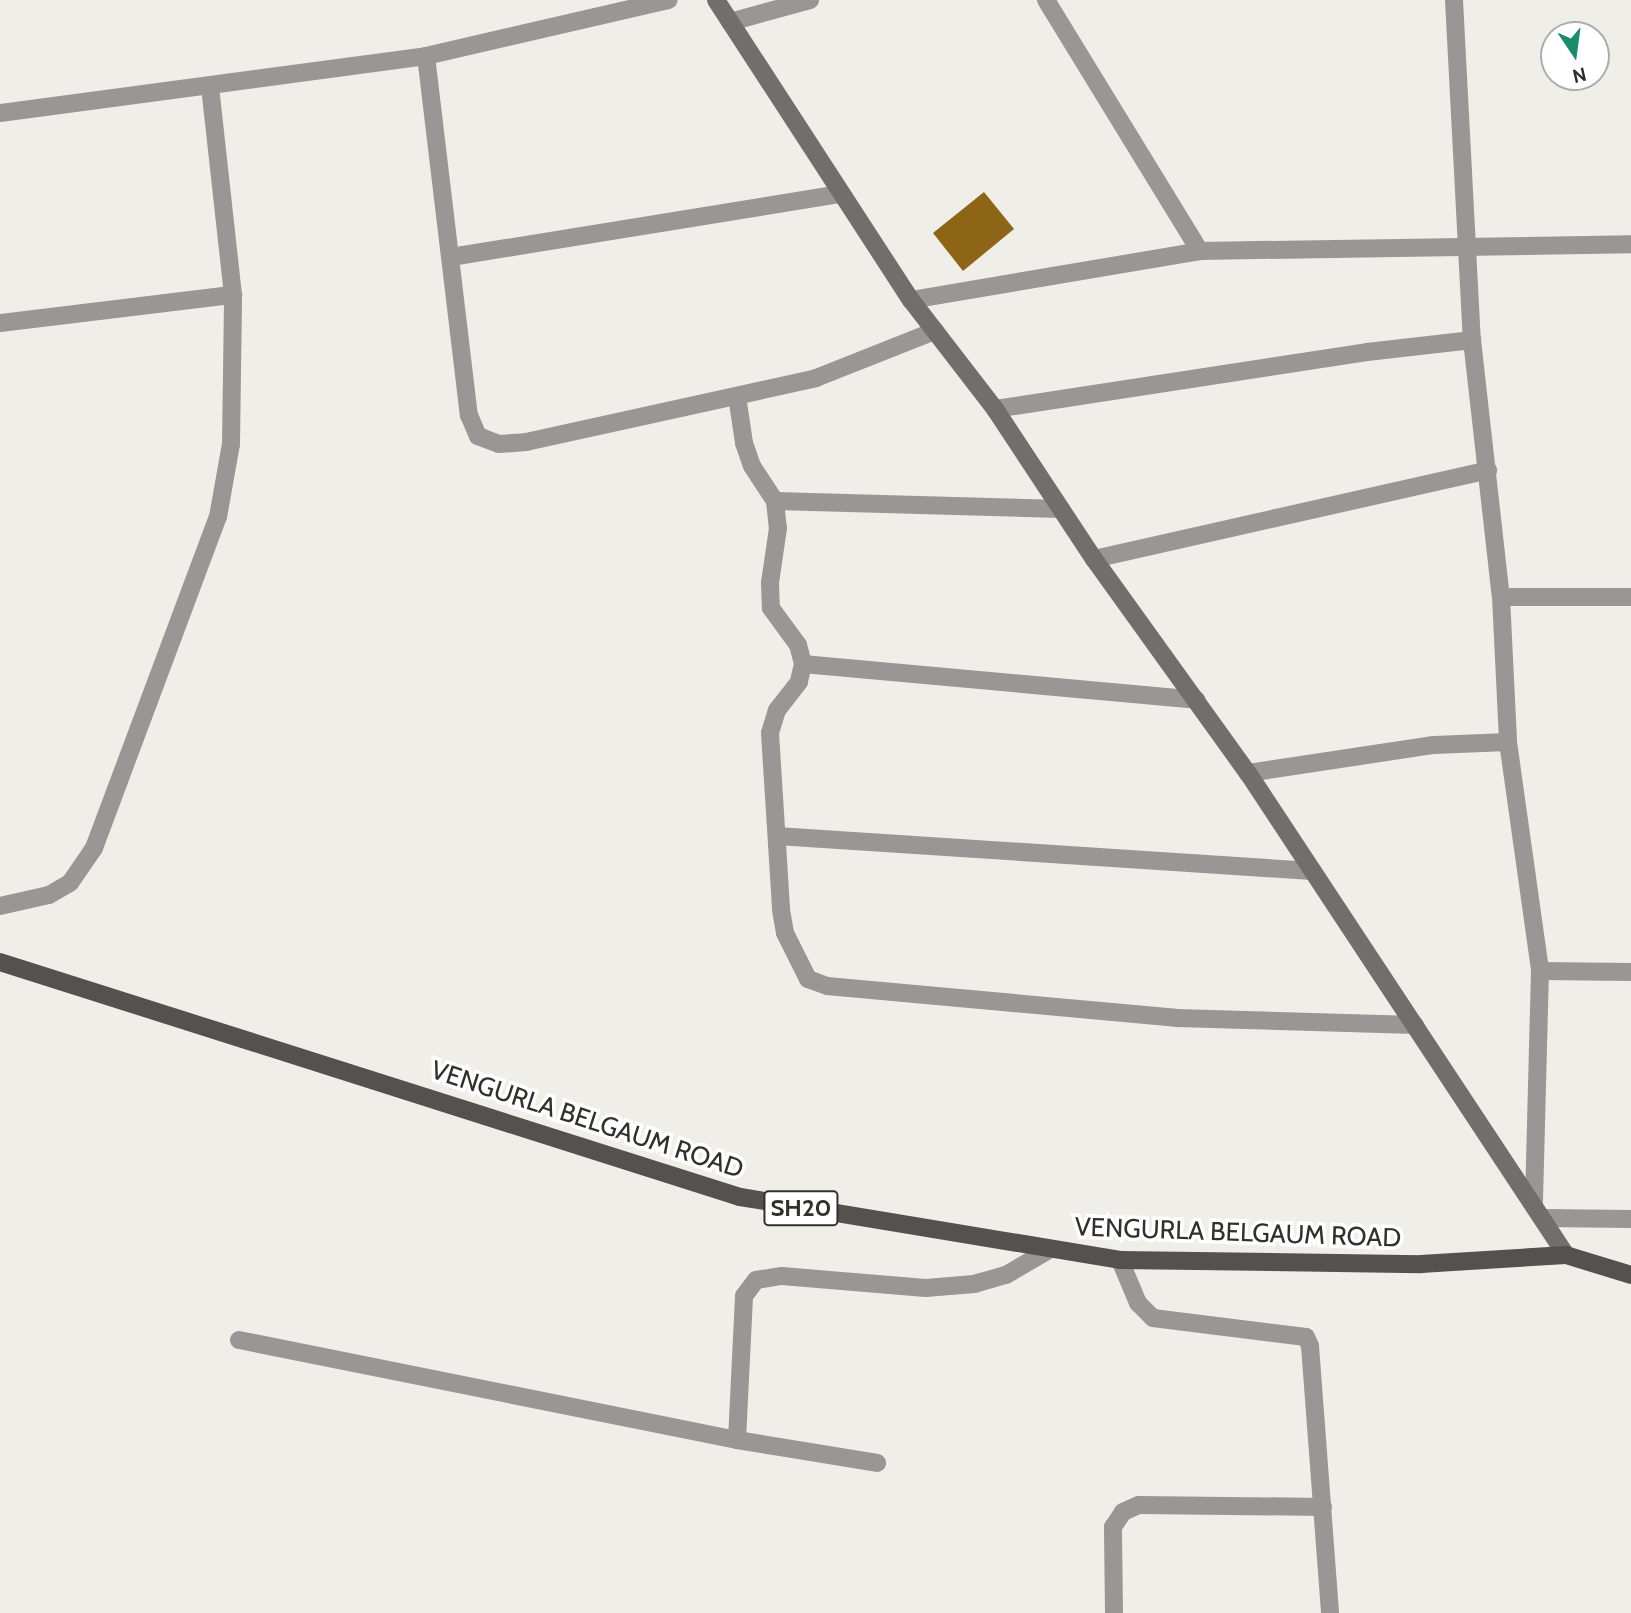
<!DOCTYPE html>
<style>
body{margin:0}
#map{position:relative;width:1631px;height:1613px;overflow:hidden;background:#f0eee9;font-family:Cabin,sans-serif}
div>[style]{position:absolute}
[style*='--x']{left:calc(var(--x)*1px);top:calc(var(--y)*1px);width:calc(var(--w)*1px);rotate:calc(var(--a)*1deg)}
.building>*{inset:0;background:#8e6417}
.street>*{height:18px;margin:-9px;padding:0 9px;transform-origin:9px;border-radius:9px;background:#999796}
.secondary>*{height:18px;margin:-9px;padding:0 9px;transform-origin:9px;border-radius:9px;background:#716e6c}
.primary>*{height:18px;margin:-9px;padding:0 9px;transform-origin:9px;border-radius:9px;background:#54514f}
span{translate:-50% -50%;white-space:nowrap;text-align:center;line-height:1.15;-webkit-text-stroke:7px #fff;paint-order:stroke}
.shield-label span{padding:2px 5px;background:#fff;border:2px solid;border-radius:5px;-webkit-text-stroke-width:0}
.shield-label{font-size:24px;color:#31302e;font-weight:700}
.street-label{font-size:26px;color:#31302e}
.north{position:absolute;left:1540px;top:21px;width:70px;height:70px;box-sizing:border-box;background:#fff;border:2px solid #adacab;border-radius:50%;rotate:167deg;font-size:19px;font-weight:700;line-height:28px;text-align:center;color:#31302e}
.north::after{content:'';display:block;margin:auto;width:24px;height:32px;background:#1a8b6c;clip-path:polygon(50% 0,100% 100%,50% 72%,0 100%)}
</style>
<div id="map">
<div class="building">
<div style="clip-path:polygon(984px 192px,1014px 229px,963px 271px,933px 233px)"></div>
</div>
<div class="street">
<div style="--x:1046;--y:0;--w:294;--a:58.5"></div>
<div style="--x:1454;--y:0;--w:340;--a:87"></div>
<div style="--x:1472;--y:340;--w:259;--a:83.6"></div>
<div style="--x:1501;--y:597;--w:145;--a:87.2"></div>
<div style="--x:1508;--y:742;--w:231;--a:82"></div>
<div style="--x:1540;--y:971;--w:235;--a:91.5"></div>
<div style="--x:730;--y:22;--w:83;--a:-15.4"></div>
<div style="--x:426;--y:56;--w:362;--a:83.2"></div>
<div style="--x:469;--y:415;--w:23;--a:67"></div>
<div style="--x:478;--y:436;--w:22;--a:21"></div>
<div style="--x:499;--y:444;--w:27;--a:-4"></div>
<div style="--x:526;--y:442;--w:297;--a:-12.4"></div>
<div style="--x:816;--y:378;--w:128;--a:-21.6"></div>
<div style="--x:0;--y:113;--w:430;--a:-7.6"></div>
<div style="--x:426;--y:56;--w:249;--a:-13"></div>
<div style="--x:451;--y:257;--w:393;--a:-9.2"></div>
<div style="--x:911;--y:300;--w:293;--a:-9.6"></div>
<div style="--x:1200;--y:251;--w:431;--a:-0.9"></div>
<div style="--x:0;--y:323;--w:235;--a:-6.9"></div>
<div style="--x:737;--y:396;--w:48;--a:81.5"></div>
<div style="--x:744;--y:443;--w:24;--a:71"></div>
<div style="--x:752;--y:466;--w:42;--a:56.7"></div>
<div style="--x:775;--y:501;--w:27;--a:84"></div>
<div style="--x:778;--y:528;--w:56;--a:98.3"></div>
<div style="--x:770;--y:583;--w:25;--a:88"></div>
<div style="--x:771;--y:608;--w:46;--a:53.9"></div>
<div style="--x:798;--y:645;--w:20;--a:75"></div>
<div style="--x:803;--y:664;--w:18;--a:103"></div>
<div style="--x:799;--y:682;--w:36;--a:128"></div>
<div style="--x:777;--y:710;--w:24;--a:107"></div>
<div style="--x:770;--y:733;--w:177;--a:86.4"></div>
<div style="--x:781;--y:910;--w:23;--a:80"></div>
<div style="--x:785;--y:933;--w:51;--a:63.4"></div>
<div style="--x:808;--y:979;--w:20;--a:20"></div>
<div style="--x:827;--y:986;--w:350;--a:5.2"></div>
<div style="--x:1176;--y:1018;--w:239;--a:1.7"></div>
<div style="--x:995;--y:409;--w:376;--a:-8.7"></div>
<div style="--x:1367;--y:352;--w:106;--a:-6.5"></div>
<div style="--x:775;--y:501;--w:286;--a:1.6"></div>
<div style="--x:1094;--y:559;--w:404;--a:-12.7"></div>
<div style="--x:1501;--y:597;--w:130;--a:0"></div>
<div style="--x:803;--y:664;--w:395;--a:5.2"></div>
<div style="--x:1248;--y:773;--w:188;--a:-8.6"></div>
<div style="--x:1434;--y:745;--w:74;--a:-2.3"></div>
<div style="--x:777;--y:836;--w:536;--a:3.74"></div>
<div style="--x:0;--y:906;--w:50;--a:-12.7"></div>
<div style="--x:49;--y:895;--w:24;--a:-30"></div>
<div style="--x:70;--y:883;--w:42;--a:-55.6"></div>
<div style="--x:94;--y:848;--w:353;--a:-69.5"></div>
<div style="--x:218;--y:517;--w:74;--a:-79.9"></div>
<div style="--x:231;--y:444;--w:149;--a:-89.2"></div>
<div style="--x:233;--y:295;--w:209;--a:-96.3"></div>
<div style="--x:1540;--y:971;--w:91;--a:0.6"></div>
<div style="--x:1542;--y:1218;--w:89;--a:0.6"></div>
<div style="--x:1120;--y:1260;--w:47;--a:67.3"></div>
<div style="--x:1138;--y:1303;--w:21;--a:45"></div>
<div style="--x:1153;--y:1318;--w:154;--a:7.1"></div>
<div style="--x:1306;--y:1337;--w:10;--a:66"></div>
<div style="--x:1310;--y:1346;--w:268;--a:85.7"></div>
<div style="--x:239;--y:1340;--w:508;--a:11.35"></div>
<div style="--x:737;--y:1440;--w:142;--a:9.3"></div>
<div style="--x:737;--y:1440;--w:144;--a:-87.2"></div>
<div style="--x:744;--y:1296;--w:20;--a:-53"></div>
<div style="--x:756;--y:1280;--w:26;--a:-9"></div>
<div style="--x:782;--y:1276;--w:144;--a:4.8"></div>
<div style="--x:926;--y:1288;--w:48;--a:-4.8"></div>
<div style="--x:974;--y:1284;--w:33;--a:-16"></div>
<div style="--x:1006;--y:1275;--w:48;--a:-30.3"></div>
<div style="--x:1114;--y:1613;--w:86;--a:-90.7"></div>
<div style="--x:1113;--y:1527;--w:18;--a:-56"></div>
<div style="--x:1123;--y:1512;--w:17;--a:-24"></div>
<div style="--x:1139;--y:1505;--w:184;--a:0.6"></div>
</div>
<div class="secondary">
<div style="--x:716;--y:0;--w:358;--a:57"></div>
<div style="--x:911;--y:300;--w:138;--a:52.4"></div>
<div style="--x:995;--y:409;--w:180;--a:56.6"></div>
<div style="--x:1094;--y:559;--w:264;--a:54.3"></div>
<div style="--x:1248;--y:773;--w:577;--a:56.59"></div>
</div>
<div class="primary">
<div style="--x:0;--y:962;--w:776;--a:17.62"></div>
<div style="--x:740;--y:1197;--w:385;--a:9.4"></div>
<div style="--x:1120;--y:1260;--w:301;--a:0.8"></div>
<div style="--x:1421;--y:1264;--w:145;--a:-3.6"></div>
<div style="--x:1566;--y:1255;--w:68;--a:17.1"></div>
</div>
<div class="shield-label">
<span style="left:801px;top:1208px">SH20</span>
</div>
<div class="street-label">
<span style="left:587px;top:1120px;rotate:18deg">VENGURLA BELGAUM ROAD</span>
<span style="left:1238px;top:1233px;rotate:2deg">VENGURLA BELGAUM ROAD</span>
</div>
<div class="north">N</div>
</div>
